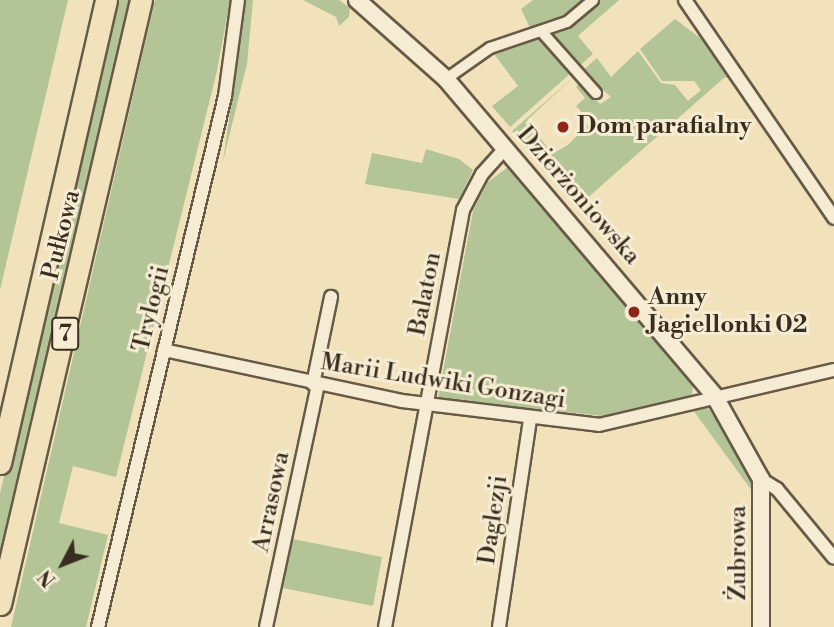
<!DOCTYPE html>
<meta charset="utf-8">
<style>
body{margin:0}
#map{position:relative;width:834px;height:627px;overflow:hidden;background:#f1e2bc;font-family:"Libre Bodoni",serif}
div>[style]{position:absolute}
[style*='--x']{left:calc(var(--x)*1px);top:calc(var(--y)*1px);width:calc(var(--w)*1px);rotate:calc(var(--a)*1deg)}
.green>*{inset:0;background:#b3c496}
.roads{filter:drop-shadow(2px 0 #675a46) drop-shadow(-2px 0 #675a46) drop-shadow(0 2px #675a46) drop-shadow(0 -2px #675a46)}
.pedestrian>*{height:10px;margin:-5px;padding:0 5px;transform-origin:5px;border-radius:5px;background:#f6ecd3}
.minor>*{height:12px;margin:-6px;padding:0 6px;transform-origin:6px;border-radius:6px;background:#f6ecd3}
.tertiary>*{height:16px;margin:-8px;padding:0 8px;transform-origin:8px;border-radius:8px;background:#f6ecd3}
.trunk>*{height:21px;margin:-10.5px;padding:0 10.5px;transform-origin:10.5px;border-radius:10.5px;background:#f1e2bc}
.dots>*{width:19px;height:19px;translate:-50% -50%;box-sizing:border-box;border:4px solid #f6ecd3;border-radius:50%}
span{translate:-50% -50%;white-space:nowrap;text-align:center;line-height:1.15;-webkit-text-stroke:6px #f6ecd3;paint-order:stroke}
.shield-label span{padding:2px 5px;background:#f6ecd3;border:2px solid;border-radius:5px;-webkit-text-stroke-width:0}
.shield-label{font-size:23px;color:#392d1f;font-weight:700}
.poi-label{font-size:24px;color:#392d1f;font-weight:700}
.left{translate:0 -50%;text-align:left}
.street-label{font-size:24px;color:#392d1f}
.north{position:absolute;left:28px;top:529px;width:70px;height:70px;-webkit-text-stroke:5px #f6ecd3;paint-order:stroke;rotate:228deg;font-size:19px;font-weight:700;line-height:28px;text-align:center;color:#392d1f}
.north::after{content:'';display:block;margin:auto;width:24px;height:32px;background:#392d1f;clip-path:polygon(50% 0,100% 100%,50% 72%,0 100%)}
</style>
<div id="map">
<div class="green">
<div style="clip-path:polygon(0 0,68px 0,0 290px)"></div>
<div style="clip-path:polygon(119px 0,133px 0,0 572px,0 493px)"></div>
<div style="clip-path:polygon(155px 0,230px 0,217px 71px,116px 477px,73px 466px,59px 523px,108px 535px,86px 627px,11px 627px)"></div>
<div style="clip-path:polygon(246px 0,253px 0,247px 64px,223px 161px)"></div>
<div style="clip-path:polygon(303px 0,339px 0,350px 8px,349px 17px,339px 26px,336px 17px)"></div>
<div style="clip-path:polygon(533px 0,589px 0,565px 20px,531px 30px,521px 9px)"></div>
<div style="clip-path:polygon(597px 0,619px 0,578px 36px,593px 54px,578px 67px,550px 32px)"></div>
<div style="clip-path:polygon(675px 19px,704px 41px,730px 79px,725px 77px,577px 207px,512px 131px,575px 76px,527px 120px,552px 154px,568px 145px,590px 122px,576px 106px,585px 98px,576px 87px,581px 82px,600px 104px,611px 97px,582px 71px,597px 58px,611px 77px,638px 51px,661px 83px,675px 85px,688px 101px,701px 90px,694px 81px,662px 81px,640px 49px)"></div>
<div style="clip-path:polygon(538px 38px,572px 72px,510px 127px,492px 106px,518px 86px,494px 54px)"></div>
<div style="clip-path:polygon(426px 149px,459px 159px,473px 170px,459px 199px,365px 184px,372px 153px,422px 163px)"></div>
<div style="clip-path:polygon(508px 167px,613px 284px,693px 384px,692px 395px,612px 417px,438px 398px,473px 211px,488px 182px)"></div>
<div style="clip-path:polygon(708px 408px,750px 467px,752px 491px,693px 410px)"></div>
<div style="clip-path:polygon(293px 539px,382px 557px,373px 606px,283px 588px)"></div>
</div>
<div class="roads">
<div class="pedestrian">
<div style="--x:541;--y:31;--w:83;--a:48.4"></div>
<div style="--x:446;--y:79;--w:54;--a:-35.2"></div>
<div style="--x:490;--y:48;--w:81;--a:-18.7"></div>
<div style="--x:567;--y:22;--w:34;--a:-40"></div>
</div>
<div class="minor">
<div style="--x:685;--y:0;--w:264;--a:55.6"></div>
<div style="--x:164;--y:350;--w:243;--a:12.1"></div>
<div style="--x:402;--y:401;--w:198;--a:6.9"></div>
<div style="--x:599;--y:425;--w:241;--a:-13.2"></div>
<div style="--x:313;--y:384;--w:89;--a:-78.3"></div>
<div style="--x:761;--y:479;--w:19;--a:32"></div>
<div style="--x:777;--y:489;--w:89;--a:50.4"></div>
<div style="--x:98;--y:627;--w:546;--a:-76.55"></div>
<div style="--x:225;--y:96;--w:97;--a:-82.3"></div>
<div style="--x:266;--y:627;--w:248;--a:-77.9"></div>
<div style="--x:385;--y:627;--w:424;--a:-79.4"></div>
<div style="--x:463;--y:210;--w:41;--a:-62.2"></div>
<div style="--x:482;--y:174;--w:36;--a:-48"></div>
<div style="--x:499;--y:627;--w:210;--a:-81.5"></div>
</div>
<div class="tertiary">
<div style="--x:357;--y:0;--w:119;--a:41.6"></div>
<div style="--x:446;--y:79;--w:414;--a:49.7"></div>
<div style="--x:714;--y:395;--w:96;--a:60.8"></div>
<div style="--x:761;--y:479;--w:148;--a:90"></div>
</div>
<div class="trunk">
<div style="--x:0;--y:463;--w:475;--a:-77.1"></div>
<div style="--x:0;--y:604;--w:620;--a:-76.86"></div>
</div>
</div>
<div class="dots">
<div style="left:563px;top:127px;background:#8f2418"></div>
<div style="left:634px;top:312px;background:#8f2418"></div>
</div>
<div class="shield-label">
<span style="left:65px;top:334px">7</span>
</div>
<div class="poi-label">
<span class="left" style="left:577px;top:127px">Dom parafialny</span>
<span class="left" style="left:648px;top:312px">Anny<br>Jagiellonki 02</span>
</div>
<div class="street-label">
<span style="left:578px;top:196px;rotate:49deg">Dzierżoniowska</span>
<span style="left:62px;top:235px;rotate:-76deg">Pułkowa</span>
<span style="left:426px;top:294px;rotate:-79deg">Balaton</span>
<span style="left:152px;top:309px;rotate:-76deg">Trylogii</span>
<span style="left:443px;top:382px;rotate:9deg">Marii Ludwiki Gonzagi</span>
<span style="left:272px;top:502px;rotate:-78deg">Arrasowa</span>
<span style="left:494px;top:520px;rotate:-82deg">Daglezji</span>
<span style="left:739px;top:553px;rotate:-90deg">Żubrowa</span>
</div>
<div class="north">N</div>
</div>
